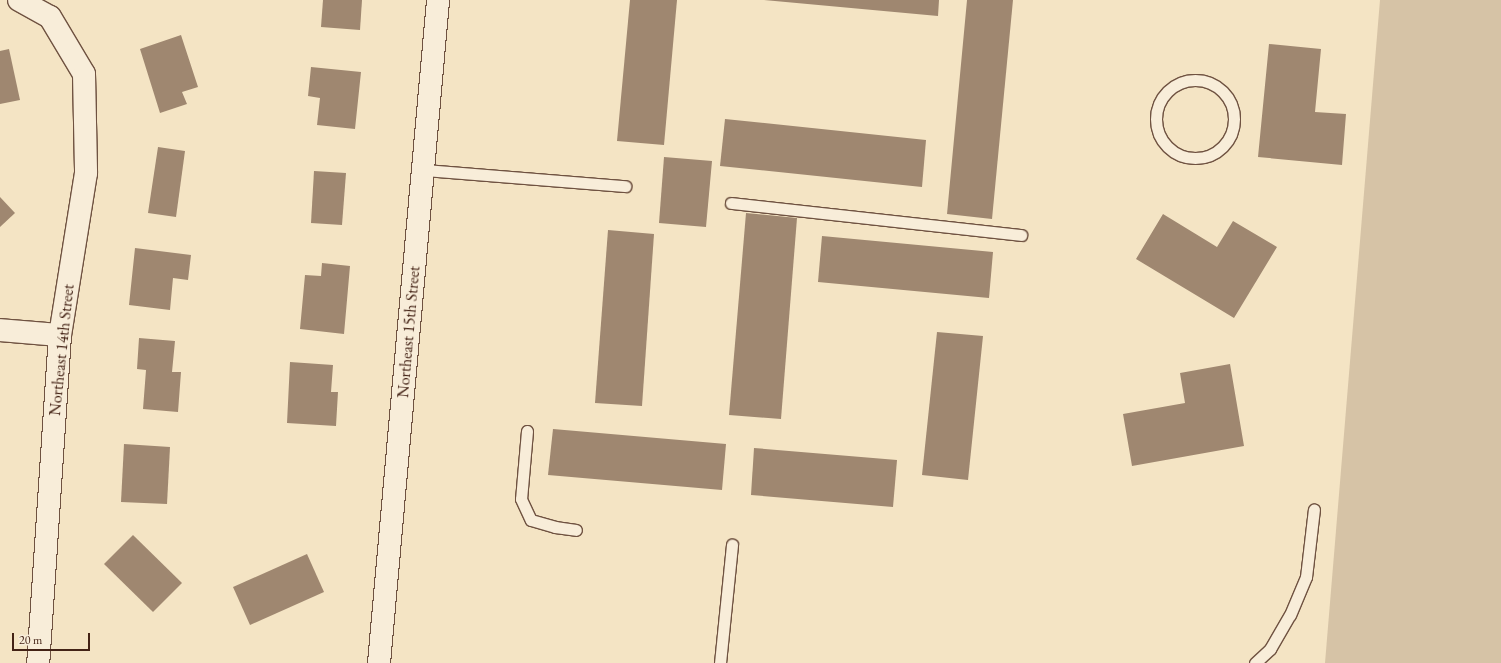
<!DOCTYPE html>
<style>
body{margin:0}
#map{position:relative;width:1501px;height:663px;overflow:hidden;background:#f4e4c4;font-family:"EB Garamond",serif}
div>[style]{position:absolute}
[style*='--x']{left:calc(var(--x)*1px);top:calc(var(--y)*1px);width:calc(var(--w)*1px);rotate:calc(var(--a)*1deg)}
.green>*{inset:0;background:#d6c3a6}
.building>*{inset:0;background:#9f8770}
.roads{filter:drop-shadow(1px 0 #6f5241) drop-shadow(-1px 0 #6f5241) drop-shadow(0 1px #6f5241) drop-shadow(0 -1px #6f5241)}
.lane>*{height:11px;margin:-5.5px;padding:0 5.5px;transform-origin:5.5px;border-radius:5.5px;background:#f8edd9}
.lane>.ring{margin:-5.5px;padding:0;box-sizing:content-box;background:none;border:11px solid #f8edd9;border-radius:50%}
.street>*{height:22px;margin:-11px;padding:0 11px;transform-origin:11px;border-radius:11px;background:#f8edd9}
.secondary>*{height:22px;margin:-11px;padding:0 11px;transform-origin:11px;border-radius:11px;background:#f8edd9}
span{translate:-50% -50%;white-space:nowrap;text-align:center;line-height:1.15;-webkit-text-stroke:3px #f8edd9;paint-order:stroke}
.street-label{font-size:16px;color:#432215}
.scale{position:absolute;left:12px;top:633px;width:78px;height:18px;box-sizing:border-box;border:2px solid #432215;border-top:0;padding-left:5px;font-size:12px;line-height:14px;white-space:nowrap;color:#432215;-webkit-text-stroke:3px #f8edd9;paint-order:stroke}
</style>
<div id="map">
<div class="green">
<div style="clip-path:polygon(1380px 0,1501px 0,1501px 663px,1325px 663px)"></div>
</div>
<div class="building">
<div style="clip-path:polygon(323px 0,362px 0,360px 30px,321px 27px)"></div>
<div style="clip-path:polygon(630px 0,677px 0,664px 145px,617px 141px)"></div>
<div style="clip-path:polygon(764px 0,939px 0,938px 16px)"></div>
<div style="clip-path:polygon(967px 0,1013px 0,992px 219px,947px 214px)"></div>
<div style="clip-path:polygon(181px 35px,198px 87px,182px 92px,187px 104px,160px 113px,140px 49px)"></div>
<div style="clip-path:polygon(1269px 44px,1321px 49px,1315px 112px,1346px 114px,1342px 165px,1258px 157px)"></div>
<div style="clip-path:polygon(9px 49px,20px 100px,0 104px,0 51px)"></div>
<div style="clip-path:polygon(311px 67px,361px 72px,355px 129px,317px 125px,320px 98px,308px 96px)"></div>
<div style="clip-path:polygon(725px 119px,926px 140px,922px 187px,720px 166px)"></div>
<div style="clip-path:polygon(158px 147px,185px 151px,176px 217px,148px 213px)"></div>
<div style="clip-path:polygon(664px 157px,712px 161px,706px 227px,659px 223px)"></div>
<div style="clip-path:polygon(314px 171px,346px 173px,342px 225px,311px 223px)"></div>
<div style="clip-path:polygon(0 197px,15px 213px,0 227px)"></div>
<div style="clip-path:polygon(746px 213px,797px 218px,781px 419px,729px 415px)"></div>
<div style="clip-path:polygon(1163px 214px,1217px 247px,1233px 221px,1277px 247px,1234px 318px,1136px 259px)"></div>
<div style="clip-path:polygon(608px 230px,654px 234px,642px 406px,595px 403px)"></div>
<div style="clip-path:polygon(822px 236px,993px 252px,989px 298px,818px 282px)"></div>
<div style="clip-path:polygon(135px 248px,191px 255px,188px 280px,173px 278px,170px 310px,129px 305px)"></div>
<div style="clip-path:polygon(322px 263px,350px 266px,344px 334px,300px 329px,305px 275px,321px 276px)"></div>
<div style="clip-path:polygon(937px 332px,983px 336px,968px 480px,922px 475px)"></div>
<div style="clip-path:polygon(139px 338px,175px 341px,172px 372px,181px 372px,178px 412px,143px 409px,146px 370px,137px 369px)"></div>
<div style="clip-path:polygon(290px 362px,333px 365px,331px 392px,338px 392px,336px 426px,287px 423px)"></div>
<div style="clip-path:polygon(1230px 364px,1244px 446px,1132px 466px,1123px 414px,1185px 403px,1180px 373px)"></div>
<div style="clip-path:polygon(553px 429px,726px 444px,722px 490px,548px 475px)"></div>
<div style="clip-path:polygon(124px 444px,170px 447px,167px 504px,121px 502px)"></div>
<div style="clip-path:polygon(754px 448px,897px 460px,893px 507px,751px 495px)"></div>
<div style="clip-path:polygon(133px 535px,182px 583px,153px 612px,104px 564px)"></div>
<div style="clip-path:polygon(307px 554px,324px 592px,250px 625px,233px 587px)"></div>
</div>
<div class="roads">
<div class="lane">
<div class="ring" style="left:1156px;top:80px;width:67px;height:67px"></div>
<div style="--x:424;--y:170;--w:202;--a:4.6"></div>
<div style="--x:731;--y:203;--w:292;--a:6.3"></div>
<div style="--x:527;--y:431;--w:68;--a:95"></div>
<div style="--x:521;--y:499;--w:23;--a:65"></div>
<div style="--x:531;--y:520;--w:25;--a:16"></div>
<div style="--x:555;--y:527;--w:21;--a:8"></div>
<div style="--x:720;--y:663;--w:119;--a:-84.2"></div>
<div style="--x:1255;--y:663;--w:21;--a:-43"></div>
<div style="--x:1270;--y:649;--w:39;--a:-60"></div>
<div style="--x:1290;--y:615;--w:41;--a:-67.2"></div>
<div style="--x:1306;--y:577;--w:68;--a:-83.3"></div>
</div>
<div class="street">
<div style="--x:19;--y:0;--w:35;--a:29"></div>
<div style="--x:50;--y:17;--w:66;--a:59.2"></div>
<div style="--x:84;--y:74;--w:99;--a:88.8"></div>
<div style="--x:86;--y:173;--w:164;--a:99.1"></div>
<div style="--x:60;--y:335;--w:329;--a:93.8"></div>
<div style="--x:0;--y:330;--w:60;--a:4.8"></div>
</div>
<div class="secondary">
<div style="--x:379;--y:663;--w:666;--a:-84.91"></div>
</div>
</div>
<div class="street-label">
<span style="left:409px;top:332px;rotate:-85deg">Northeast 15th Street</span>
<span style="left:62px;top:350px;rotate:-84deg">Northeast 14th Street</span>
</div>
<div class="scale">20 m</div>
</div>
